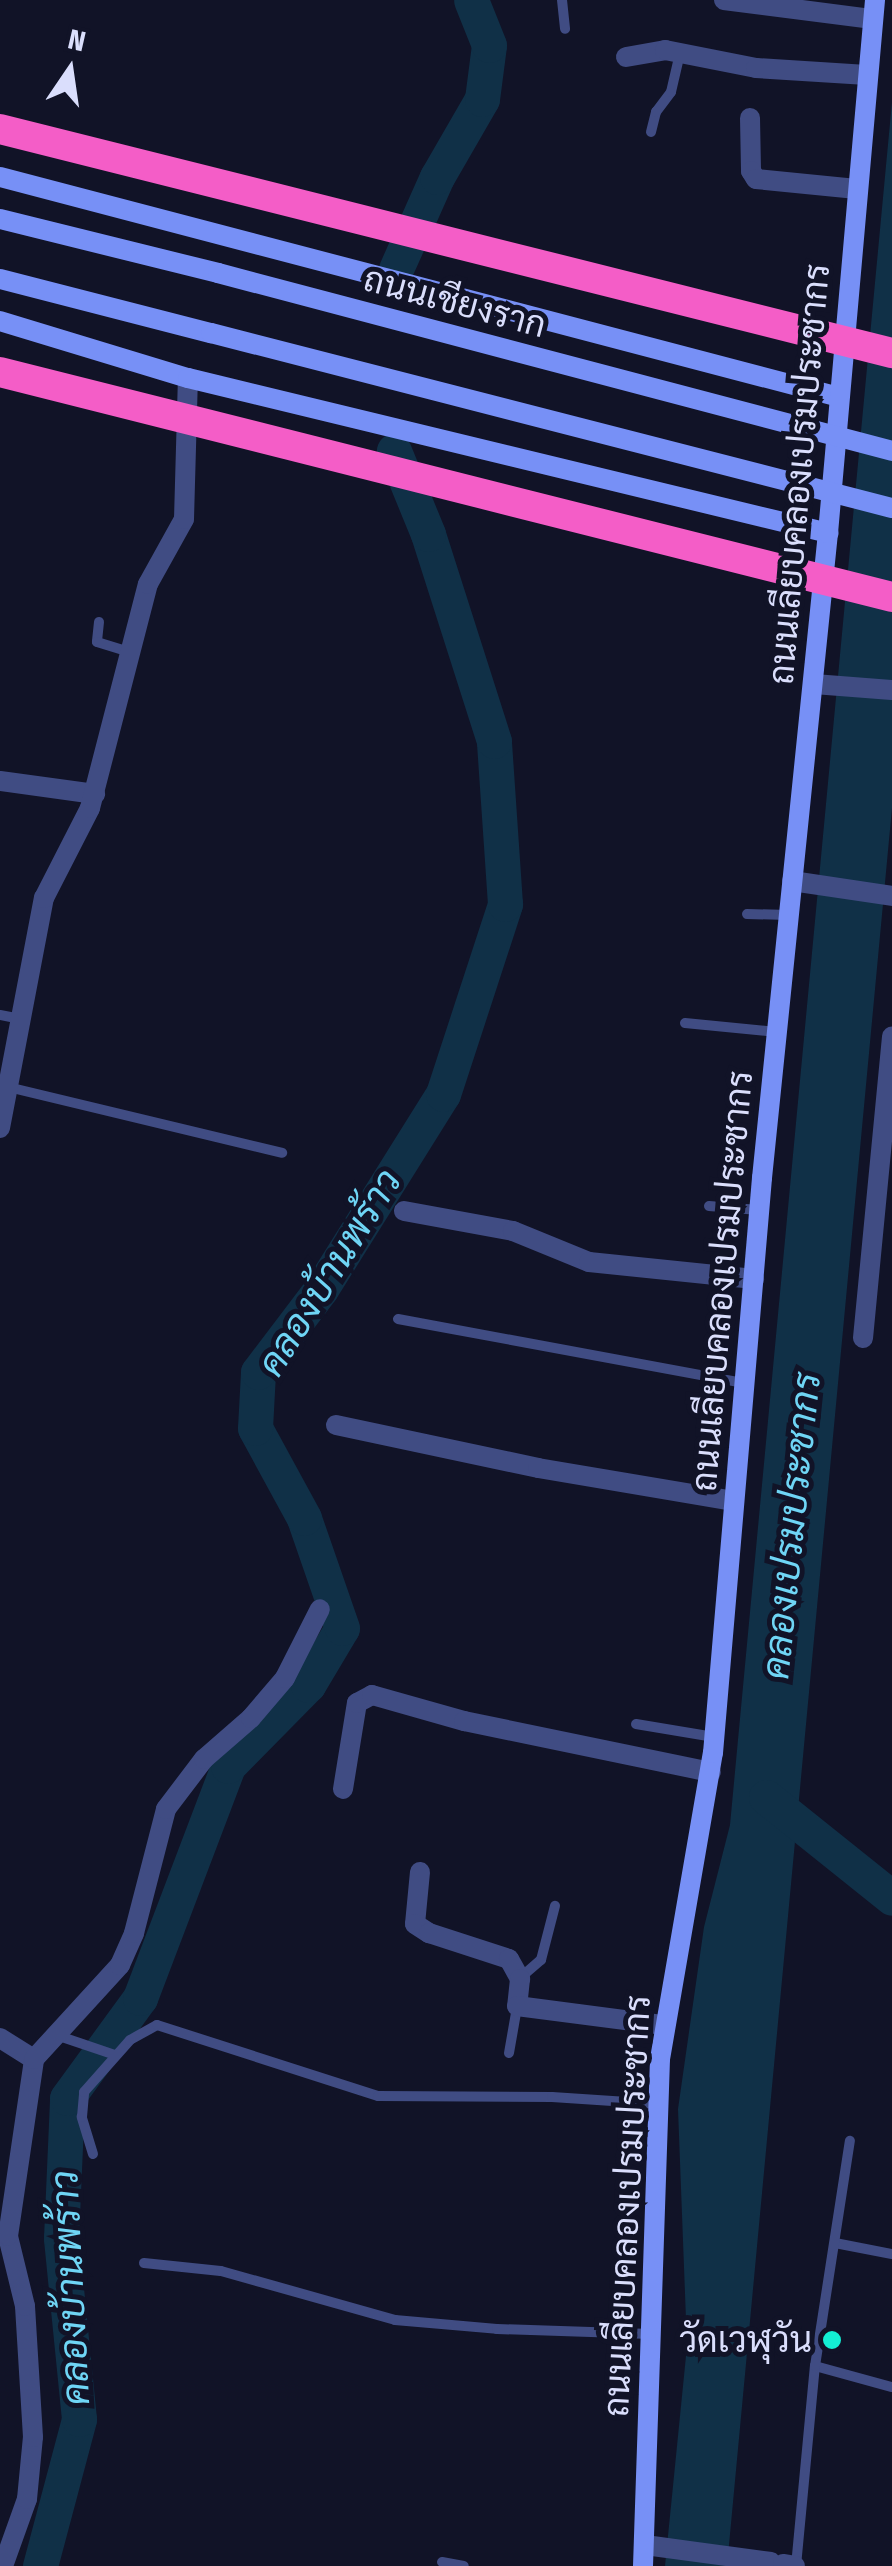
<!DOCTYPE html>
<meta charset="utf-8">
<style>
body{margin:0}
#map{position:relative;width:892px;height:2566px;overflow:hidden;background:#111327;font-family:"Fira Sans Condensed",Sarabun,sans-serif}
div>[style]{position:absolute}
[style*='--x']{left:calc(var(--x)*1px);top:calc(var(--y)*1px);width:calc(var(--w)*1px);rotate:calc(var(--a)*1deg)}
.water>*{inset:0;background:#103047}
.river>*{height:35px;margin:-17.5px;padding:0 17.5px;transform-origin:17.5px;border-radius:17.5px;background:#103047}
.lane>*{height:10px;margin:-5px;padding:0 5px;transform-origin:5px;border-radius:5px;background:#404c83}
.street>*{height:20px;margin:-10px;padding:0 10px;transform-origin:10px;border-radius:10px;background:#404c83}
.secondary>*{height:20px;margin:-10px;padding:0 10px;transform-origin:10px;border-radius:10px;background:#7790f6}
.secondary-bridge>*{height:20px;margin:-10px;padding:0 10px;transform-origin:10px;border-radius:10px;background:#7790f6}
.highway-bridge>*{height:30px;margin:-15px;padding:0 15px;transform-origin:15px;border-radius:15px;background:#f45dc7}
.dots>*{width:28px;height:28px;translate:-50% -50%;box-sizing:border-box;border:5px solid #111327;border-radius:50%}
span{translate:-50% -50%;white-space:nowrap;text-align:center;line-height:1.15;-webkit-text-stroke:10px #111327;paint-order:stroke}
.street-label{font-size:35px;color:#dadefc}
.poi-label{font-size:35px;color:#dadefc}
.right{translate:-100% -50%;text-align:right}
.water-label{font-size:38px;color:#6fd5f5;font-style:italic}
.north{position:absolute;left:20px;top:20px;width:100px;height:100px;-webkit-text-stroke:8px #111327;paint-order:stroke;rotate:13deg;font-size:28px;font-weight:700;line-height:40px;text-align:center;color:#dadefc}
.north::after{content:'';display:block;margin:auto;width:35px;height:45px;background:#dadefc;clip-path:polygon(50% 0,100% 100%,50% 72%,0 100%)}
</style>
<div id="map">
<div class="water">
<div style="clip-path:polygon(892px 102px,892px 808px,727px 2566px,665px 2566px,687px 2346px,678px 2109px,704px 1927px,730px 1825px)"></div>
</div>
<div class="river">
<div style="--x:396;--y:269;--w:101;--a:-66"></div>
<div style="--x:437;--y:177;--w:90;--a:-60"></div>
<div style="--x:482;--y:99;--w:54;--a:-82.6"></div>
<div style="--x:489;--y:45;--w:48;--a:-111.8"></div>
<div style="--x:766;--y:1797;--w:161;--a:38.7"></div>
<div style="--x:40;--y:2566;--w:152;--a:-75.1"></div>
<div style="--x:79;--y:2419;--w:182;--a:-95.7"></div>
<div style="--x:61;--y:2238;--w:140;--a:-87.5"></div>
<div style="--x:67;--y:2098;--w:124;--a:-53.9"></div>
<div style="--x:140;--y:1998;--w:248;--a:-69.2"></div>
<div style="--x:228;--y:1766;--w:114;--a:-45.4"></div>
<div style="--x:308;--y:1685;--w:66;--a:-59.2"></div>
<div style="--x:342;--y:1628;--w:116;--a:-109.1"></div>
<div style="--x:304;--y:1518;--w:102;--a:-118.6"></div>
<div style="--x:255;--y:1428;--w:56;--a:-86.9"></div>
<div style="--x:258;--y:1372;--w:104;--a:-52.8"></div>
<div style="--x:321;--y:1289;--w:230;--a:-58"></div>
<div style="--x:443;--y:1094;--w:200;--a:-71.9"></div>
<div style="--x:505;--y:904;--w:163;--a:-93.9"></div>
<div style="--x:494;--y:741;--w:217;--a:-107.7"></div>
<div style="--x:428;--y:534;--w:90;--a:-112.3"></div>
</div>
<div class="lane">
<div style="--x:562;--y:0;--w:29;--a:84"></div>
<div style="--x:651;--y:132;--w:21;--a:-76"></div>
<div style="--x:656;--y:112;--w:25;--a:-53"></div>
<div style="--x:671;--y:92;--w:40;--a:-77"></div>
<div style="--x:99;--y:622;--w:20;--a:96"></div>
<div style="--x:97;--y:642;--w:34;--a:17"></div>
<div style="--x:747;--y:914;--w:42;--a:1.4"></div>
<div style="--x:0;--y:1015;--w:21;--a:11"></div>
<div style="--x:685;--y:1023;--w:92;--a:5.6"></div>
<div style="--x:8;--y:1087;--w:282;--a:13.5"></div>
<div style="--x:709;--y:1206;--w:50;--a:4.6"></div>
<div style="--x:398;--y:1319;--w:352;--a:10.5"></div>
<div style="--x:636;--y:1724;--w:79;--a:9.5"></div>
<div style="--x:520;--y:1978;--w:28;--a:-41"></div>
<div style="--x:541;--y:1960;--w:56;--a:-75.5"></div>
<div style="--x:56;--y:2035;--w:62;--a:18.7"></div>
<div style="--x:509;--y:2053;--w:47;--a:-80.1"></div>
<div style="--x:93;--y:2154;--w:39;--a:-107"></div>
<div style="--x:82;--y:2117;--w:25;--a:-85"></div>
<div style="--x:84;--y:2092;--w:69;--a:-48.5"></div>
<div style="--x:130;--y:2040;--w:31;--a:-29"></div>
<div style="--x:157;--y:2025;--w:232;--a:17.8"></div>
<div style="--x:378;--y:2096;--w:174;--a:0.3"></div>
<div style="--x:552;--y:2097;--w:106;--a:3.8"></div>
<div style="--x:835;--y:2243;--w:58;--a:10.9"></div>
<div style="--x:144;--y:2263;--w:77;--a:5.9"></div>
<div style="--x:221;--y:2271;--w:181;--a:15.7"></div>
<div style="--x:395;--y:2320;--w:102;--a:5"></div>
<div style="--x:497;--y:2329;--w:154;--a:1.9"></div>
<div style="--x:815;--y:2366;--w:80;--a:15.3"></div>
<div style="--x:442;--y:2562;--w:22;--a:10"></div>
<div style="--x:796;--y:2566;--w:201;--a:-84.6"></div>
<div style="--x:815;--y:2366;--w:228;--a:-81.2"></div>
</div>
<div class="street">
<div style="--x:724;--y:0;--w:150;--a:7.3"></div>
<div style="--x:626;--y:57;--w:40;--a:-10"></div>
<div style="--x:665;--y:50;--w:93;--a:11.2"></div>
<div style="--x:756;--y:68;--w:111;--a:3.6"></div>
<div style="--x:750;--y:118;--w:53;--a:88.9"></div>
<div style="--x:751;--y:171;--w:9;--a:58"></div>
<div style="--x:756;--y:179;--w:101;--a:5.7"></div>
<div style="--x:814;--y:684;--w:78;--a:4.4"></div>
<div style="--x:0;--y:781;--w:96;--a:7.8"></div>
<div style="--x:792;--y:881;--w:101;--a:8.5"></div>
<div style="--x:0;--y:1128;--w:234;--a:-79.2"></div>
<div style="--x:44;--y:898;--w:101;--a:-62.9"></div>
<div style="--x:90;--y:808;--w:231;--a:-75.5"></div>
<div style="--x:148;--y:584;--w:74;--a:-61"></div>
<div style="--x:184;--y:519;--w:141;--a:-88.4"></div>
<div style="--x:404;--y:1211;--w:111;--a:10.4"></div>
<div style="--x:513;--y:1231;--w:82;--a:22.2"></div>
<div style="--x:589;--y:1262;--w:166;--a:5.9"></div>
<div style="--x:863;--y:1338;--w:303;--a:-84.5"></div>
<div style="--x:336;--y:1425;--w:207;--a:12"></div>
<div style="--x:538;--y:1468;--w:199;--a:9.6"></div>
<div style="--x:343;--y:1789;--w:87;--a:-80.8"></div>
<div style="--x:357;--y:1703;--w:17;--a:-28"></div>
<div style="--x:372;--y:1695;--w:96;--a:15.8"></div>
<div style="--x:464;--y:1721;--w:252;--a:11.7"></div>
<div style="--x:420;--y:1872;--w:52;--a:95.5"></div>
<div style="--x:415;--y:1924;--w:17;--a:33"></div>
<div style="--x:429;--y:1933;--w:84;--a:18"></div>
<div style="--x:509;--y:1959;--w:23;--a:61"></div>
<div style="--x:520;--y:1979;--w:27;--a:96"></div>
<div style="--x:517;--y:2006;--w:148;--a:7.4"></div>
<div style="--x:0;--y:2038;--w:40;--a:32"></div>
<div style="--x:645;--y:2545;--w:127;--a:7.7"></div>
<div style="--x:783;--y:2564;--w:12;--a:9"></div>
<div style="--x:3;--y:2566;--w:71;--a:-70.3"></div>
<div style="--x:27;--y:2499;--w:62;--a:-84.5"></div>
<div style="--x:33;--y:2437;--w:131;--a:-93.5"></div>
<div style="--x:25;--y:2306;--w:72;--a:-103.7"></div>
<div style="--x:8;--y:2236;--w:179;--a:-81.6"></div>
<div style="--x:34;--y:2059;--w:127;--a:-47.5"></div>
<div style="--x:120;--y:1965;--w:35;--a:-66"></div>
<div style="--x:134;--y:1933;--w:128;--a:-75.5"></div>
<div style="--x:166;--y:1809;--w:63;--a:-52.8"></div>
<div style="--x:204;--y:1759;--w:62;--a:-41.1"></div>
<div style="--x:251;--y:1718;--w:52;--a:-49.6"></div>
<div style="--x:285;--y:1678;--w:77;--a:-63.1"></div>
</div>
<div class="secondary">
<div style="--x:0;--y:177;--w:867;--a:14.69"></div>
<div style="--x:0;--y:219;--w:225;--a:13.9"></div>
<div style="--x:0;--y:279;--w:218;--a:14.4"></div>
<div style="--x:0;--y:321;--w:196;--a:16.9"></div>
<div style="--x:188;--y:378;--w:659;--a:13.61"></div>
<div style="--x:643;--y:2566;--w:507;--a:-88.08"></div>
<div style="--x:660;--y:2059;--w:311;--a:-80.2"></div>
<div style="--x:713;--y:1753;--w:577;--a:-85.13"></div>
<div style="--x:762;--y:1178;--w:648;--a:-84.16"></div>
<div style="--x:828;--y:533;--w:535;--a:-84.96"></div>
</div>
<div class="secondary-bridge">
<div style="--x:218;--y:273;--w:697;--a:14.79"></div>
<div style="--x:211;--y:333;--w:703;--a:14.41"></div>
</div>
<div class="highway-bridge">
<div style="--x:0;--y:129;--w:920;--a:14.1"></div>
<div style="--x:0;--y:372;--w:920;--a:14.16"></div>
</div>
<div class="dots">
<div style="left:832px;top:2340px;background:#13efd4"></div>
</div>
<div class="street-label">
<span style="left:455px;top:302px;rotate:15deg">ถนนเชียงราก</span>
<span style="left:799px;top:474px;rotate:-85deg">ถนนเลียบคลองเปรมประชากร</span>
<span style="left:722px;top:1281px;rotate:-85deg">ถนนเลียบคลองเปรมประชากร</span>
<span style="left:627px;top:2206px;rotate:-87deg">ถนนเลียบคลองเปรมประชากร</span>
</div>
<div class="poi-label">
<span class="right" style="left:812px;top:2340px">วัดเวฬุวัน</span>
</div>
<div class="water-label">
<span style="left:330px;top:1273px;rotate:-58deg">คลองบ้านพร้าว</span>
<span style="left:792px;top:1526px;rotate:-84deg">คลองเปรมประชากร</span>
<span style="left:71px;top:2288px;rotate:-93deg">คลองบ้านพร้าว</span>
</div>
<div class="north">N</div>
</div>
